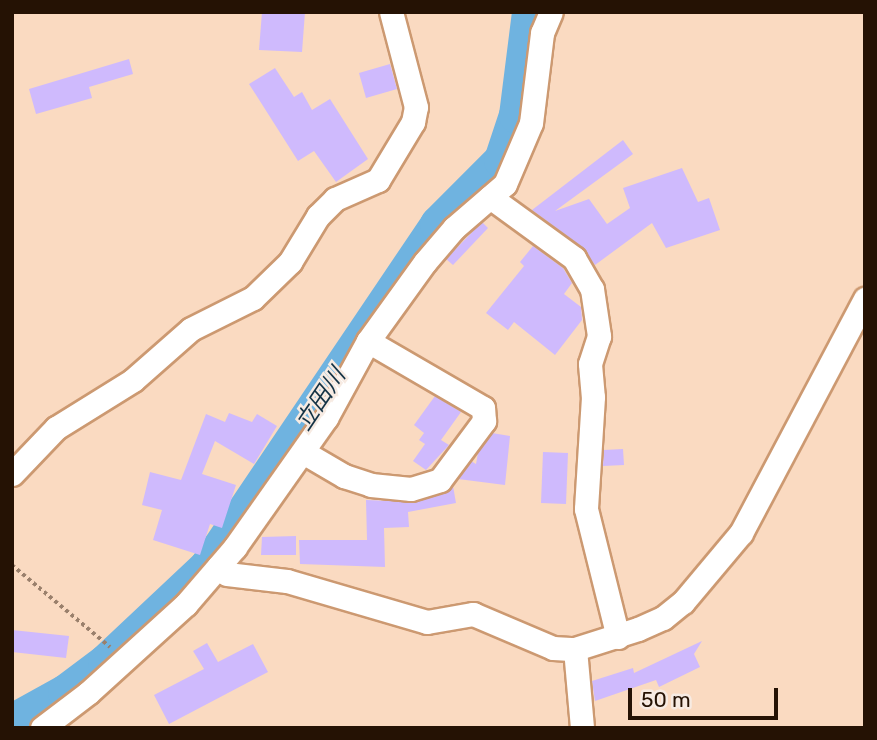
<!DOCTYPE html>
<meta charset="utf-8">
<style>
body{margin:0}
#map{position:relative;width:877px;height:740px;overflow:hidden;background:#fadac1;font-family:Rubik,"Noto Sans JP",sans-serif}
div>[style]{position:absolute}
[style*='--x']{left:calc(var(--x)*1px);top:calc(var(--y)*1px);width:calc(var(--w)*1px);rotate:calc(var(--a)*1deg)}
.river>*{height:37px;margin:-18.5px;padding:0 18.5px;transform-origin:18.5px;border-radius:18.5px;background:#6fb3e0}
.building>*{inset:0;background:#cfbafd}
.path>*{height:3.5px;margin-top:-1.75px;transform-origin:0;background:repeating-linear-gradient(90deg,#9a806c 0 3.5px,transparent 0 7px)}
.roads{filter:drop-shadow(2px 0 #cc9971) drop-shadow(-2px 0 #cc9971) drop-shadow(0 2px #cc9971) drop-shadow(0 -2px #cc9971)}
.minor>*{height:23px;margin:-11.5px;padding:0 11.5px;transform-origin:11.5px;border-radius:11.5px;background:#fff}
span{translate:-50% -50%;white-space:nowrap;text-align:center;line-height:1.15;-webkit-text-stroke:5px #f7ebe3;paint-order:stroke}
.water-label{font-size:23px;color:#133245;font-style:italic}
.frame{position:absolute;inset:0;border:14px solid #251204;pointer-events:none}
.scale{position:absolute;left:628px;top:688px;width:150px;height:32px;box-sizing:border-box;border:4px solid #251204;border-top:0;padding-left:9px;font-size:21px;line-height:24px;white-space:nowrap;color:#251204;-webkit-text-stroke:5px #f7ebe3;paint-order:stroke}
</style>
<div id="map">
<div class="river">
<div style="--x:12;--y:722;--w:62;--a:-29.1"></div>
<div style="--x:66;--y:692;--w:50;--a:-36.9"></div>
<div style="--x:106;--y:662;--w:139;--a:-43.2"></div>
<div style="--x:207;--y:567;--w:414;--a:-56"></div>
<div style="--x:438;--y:224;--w:91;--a:-45"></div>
<div style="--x:502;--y:160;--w:47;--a:-71.6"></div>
<div style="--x:517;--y:115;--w:104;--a:-82.8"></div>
</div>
<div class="building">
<div style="clip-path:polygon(262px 12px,305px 12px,302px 52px,259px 50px)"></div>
<div style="clip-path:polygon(129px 59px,133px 74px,89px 87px,92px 98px,36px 114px,29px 89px)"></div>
<div style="clip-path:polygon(390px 64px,397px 89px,366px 98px,359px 73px)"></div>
<div style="clip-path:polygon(275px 68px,294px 97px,302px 92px,312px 110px,330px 99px,368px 159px,336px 182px,314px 151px,298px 161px,249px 84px)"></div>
<div style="clip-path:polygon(623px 140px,633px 154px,555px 211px,589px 199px,607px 224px,630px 208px,623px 188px,682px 168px,698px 202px,709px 198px,720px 230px,666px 248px,652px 223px,595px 265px,582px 247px,532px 210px)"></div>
<div style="clip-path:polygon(482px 222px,488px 228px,453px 265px,446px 259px)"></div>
<div style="clip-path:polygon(533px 246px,563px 268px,572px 283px,564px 294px,581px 307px,582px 320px,555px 355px,514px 322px,508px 330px,486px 313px,524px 266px,520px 262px)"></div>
<div style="clip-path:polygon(435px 396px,461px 412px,441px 440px,449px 445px,426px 470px,413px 461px,425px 444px,419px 440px,424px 433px,414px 425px)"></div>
<div style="clip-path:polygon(229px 413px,252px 422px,257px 414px,277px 426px,254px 464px,215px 441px,202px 474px,236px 485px,222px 528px,210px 524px,200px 555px,153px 540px,162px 510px,142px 505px,150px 472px,181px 480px,206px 414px,225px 422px)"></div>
<div style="clip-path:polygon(492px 433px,510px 436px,505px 485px,458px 479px,471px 461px,476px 464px,478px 453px)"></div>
<div style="clip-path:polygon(623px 449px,624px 465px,603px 466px,604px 450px)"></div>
<div style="clip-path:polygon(543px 452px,568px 453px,566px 504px,541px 503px)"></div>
<div style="clip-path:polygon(453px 486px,456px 503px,408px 512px,409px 527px,384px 528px,385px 567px,300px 564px,299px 540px,367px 540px,366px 500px,415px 502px)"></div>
<div style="clip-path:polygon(296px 536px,296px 555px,261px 555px,262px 537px)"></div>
<div style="clip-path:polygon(12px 630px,69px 636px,66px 658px,12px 652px)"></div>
<div style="clip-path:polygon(702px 641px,694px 654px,700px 667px,659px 687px,656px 680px,595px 701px,592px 681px,633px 668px,634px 673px)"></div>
<div style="clip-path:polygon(207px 643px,218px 662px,253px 644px,268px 672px,169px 724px,154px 695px,204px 669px,193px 651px)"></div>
</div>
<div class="path">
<div style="--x:12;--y:565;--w:128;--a:39.9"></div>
</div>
<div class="roads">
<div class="minor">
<div style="--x:490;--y:197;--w:104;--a:36"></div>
<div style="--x:574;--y:258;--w:36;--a:60"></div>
<div style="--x:592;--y:289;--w:48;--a:81.5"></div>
<div style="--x:599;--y:336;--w:29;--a:108"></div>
<div style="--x:590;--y:364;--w:33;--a:85"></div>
<div style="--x:593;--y:397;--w:112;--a:93.6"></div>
<div style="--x:586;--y:509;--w:132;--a:76"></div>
<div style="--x:303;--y:452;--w:48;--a:30.3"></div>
<div style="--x:344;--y:476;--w:28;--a:18"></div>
<div style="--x:371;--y:485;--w:40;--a:5.7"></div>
<div style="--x:411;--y:489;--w:30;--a:-17"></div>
<div style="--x:440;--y:480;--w:74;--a:-53.3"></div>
<div style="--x:484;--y:421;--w:13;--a:-94"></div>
<div style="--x:483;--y:408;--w:133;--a:-149.8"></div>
<div style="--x:12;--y:474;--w:64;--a:-46.3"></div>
<div style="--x:56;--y:428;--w:91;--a:-31.9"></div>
<div style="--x:133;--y:380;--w:77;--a:-41.3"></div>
<div style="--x:191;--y:329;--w:69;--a:-26.6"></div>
<div style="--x:253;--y:298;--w:52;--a:-44.2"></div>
<div style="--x:290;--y:262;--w:54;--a:-58.7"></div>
<div style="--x:318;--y:216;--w:24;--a:-45"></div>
<div style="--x:335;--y:199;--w:47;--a:-23.8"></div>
<div style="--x:378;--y:180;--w:68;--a:-58.9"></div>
<div style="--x:413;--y:122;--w:15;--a:-79"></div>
<div style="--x:416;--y:107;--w:98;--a:-104.7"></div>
<div style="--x:218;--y:567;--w:11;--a:38"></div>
<div style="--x:227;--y:574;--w:60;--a:6.7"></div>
<div style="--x:287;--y:581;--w:146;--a:16.3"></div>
<div style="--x:427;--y:622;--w:47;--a:-9.9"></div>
<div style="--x:473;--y:614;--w:87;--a:23"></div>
<div style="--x:553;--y:648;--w:22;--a:3"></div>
<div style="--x:575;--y:649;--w:66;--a:-17.6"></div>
<div style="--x:638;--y:629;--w:27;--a:-24"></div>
<div style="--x:663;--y:618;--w:26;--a:-39"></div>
<div style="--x:683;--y:602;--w:90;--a:-50"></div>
<div style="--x:741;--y:533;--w:265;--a:-62.1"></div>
<div style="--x:575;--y:649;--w:79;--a:84.9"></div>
<div style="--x:42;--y:728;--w:58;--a:-37.3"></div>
<div style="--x:88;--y:693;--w:132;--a:-42.2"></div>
<div style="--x:186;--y:604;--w:75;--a:-49.3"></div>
<div style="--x:235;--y:547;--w:158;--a:-54.8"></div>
<div style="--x:326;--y:418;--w:88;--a:-61.4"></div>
<div style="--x:368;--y:341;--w:97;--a:-54.2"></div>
<div style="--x:425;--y:262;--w:45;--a:-49.5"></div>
<div style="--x:454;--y:228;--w:67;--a:-40.8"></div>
<div style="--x:505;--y:184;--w:66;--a:-66.9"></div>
<div style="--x:531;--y:123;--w:91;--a:-83"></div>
<div style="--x:542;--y:33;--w:23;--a:-67"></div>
</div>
</div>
<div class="water-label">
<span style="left:320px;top:399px;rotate:-56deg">立田川</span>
</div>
<div class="frame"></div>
<div class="scale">50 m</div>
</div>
